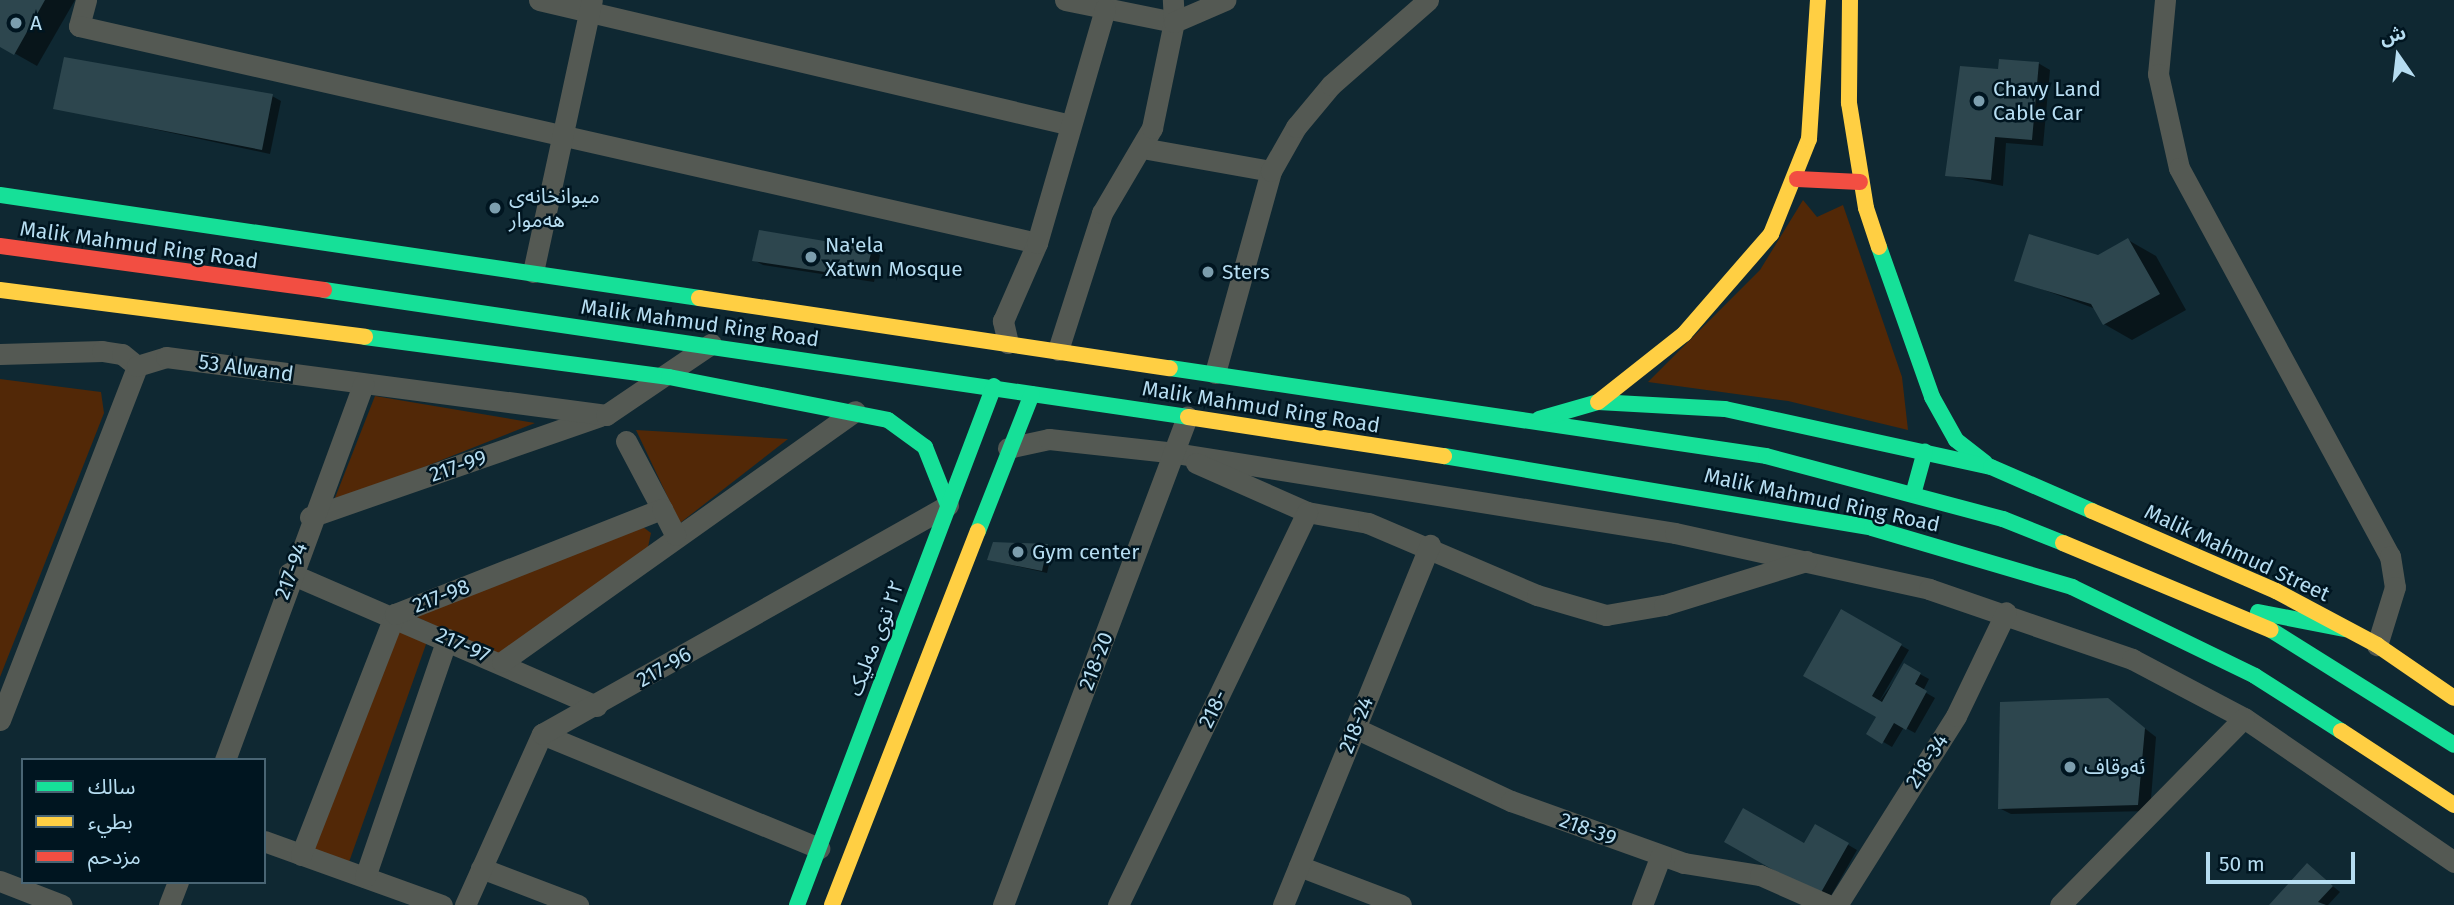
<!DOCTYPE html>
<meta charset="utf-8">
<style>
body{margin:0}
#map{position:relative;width:2454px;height:905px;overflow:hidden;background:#0f2832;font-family:"Fira Sans","Noto Sans Arabic",sans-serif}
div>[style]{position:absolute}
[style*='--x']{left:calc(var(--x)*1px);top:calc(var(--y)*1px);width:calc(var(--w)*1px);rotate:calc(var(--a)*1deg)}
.green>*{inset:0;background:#522807}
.shadow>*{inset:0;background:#0007}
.building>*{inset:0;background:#2d464e}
.street>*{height:21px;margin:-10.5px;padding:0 10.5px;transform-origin:10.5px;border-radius:10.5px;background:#545953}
.fast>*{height:16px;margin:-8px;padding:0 8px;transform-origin:8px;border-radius:8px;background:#16e098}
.slow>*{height:16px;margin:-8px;padding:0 8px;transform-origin:8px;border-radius:8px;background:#ffcf43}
.jam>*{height:16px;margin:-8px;padding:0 8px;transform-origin:8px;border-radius:8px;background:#f24e42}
.dots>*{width:19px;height:19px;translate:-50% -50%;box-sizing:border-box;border:4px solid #001520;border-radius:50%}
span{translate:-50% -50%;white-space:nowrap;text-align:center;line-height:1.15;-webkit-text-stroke:5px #001520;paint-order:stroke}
.poi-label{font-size:21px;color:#b6ddf1}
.left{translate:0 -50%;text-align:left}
.street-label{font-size:21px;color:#b6ddf1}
.legend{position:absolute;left:21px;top:758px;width:245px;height:126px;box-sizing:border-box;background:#001520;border:2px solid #496574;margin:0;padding:9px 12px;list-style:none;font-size:21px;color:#b6ddf1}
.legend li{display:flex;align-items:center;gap:14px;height:35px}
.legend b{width:35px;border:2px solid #496574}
.north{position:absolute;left:2363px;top:21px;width:70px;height:70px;-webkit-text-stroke:5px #001520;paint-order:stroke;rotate:346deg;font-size:19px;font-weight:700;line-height:28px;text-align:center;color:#b6ddf1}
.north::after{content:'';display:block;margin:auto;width:24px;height:32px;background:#b6ddf1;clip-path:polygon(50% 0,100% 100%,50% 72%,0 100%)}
.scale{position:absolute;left:2206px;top:852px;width:149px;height:32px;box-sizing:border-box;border:4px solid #b6ddf1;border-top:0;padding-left:9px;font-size:21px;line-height:24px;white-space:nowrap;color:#b6ddf1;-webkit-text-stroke:5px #001520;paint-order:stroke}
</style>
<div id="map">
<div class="green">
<div style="clip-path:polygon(1803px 200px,1817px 217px,1843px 205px,1902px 377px,1908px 430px,1788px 401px,1648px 382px,1760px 270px)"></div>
<div style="clip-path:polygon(0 379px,101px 392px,104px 413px,0 677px)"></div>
<div style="clip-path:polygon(375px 396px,535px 423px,333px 503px)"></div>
<div style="clip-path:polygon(636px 430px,788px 439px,680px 523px)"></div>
<div style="clip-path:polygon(643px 527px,651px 533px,648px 547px,501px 656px,410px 614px)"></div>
<div style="clip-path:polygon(395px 621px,430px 633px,348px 865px,313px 852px)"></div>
</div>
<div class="shadow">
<div style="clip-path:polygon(0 0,75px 0,37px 66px,0 45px)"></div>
<div style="clip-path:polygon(2038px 63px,2050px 70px,2043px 146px,2006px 143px,2003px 186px,1947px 175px,2000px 71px)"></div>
<div style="clip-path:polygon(272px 96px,281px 101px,270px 154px,55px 108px)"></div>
<div style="clip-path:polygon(760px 232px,872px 250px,880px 255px,874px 282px,763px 265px,754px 260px)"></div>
<div style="clip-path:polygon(2128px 240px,2156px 256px,2186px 310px,2132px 340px,2104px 324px,2096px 309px,2017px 280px,2098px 257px)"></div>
<div style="clip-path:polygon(1047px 545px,1053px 548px,1047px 573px,989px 560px)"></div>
<div style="clip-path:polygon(1842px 612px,1909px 650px,1879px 702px,1905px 666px,1929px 679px,1923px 691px,1935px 698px,1915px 733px,1904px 727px,1892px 747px,1868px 733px,1878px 716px)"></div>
<div style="clip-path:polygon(2108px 700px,2156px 737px,2150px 811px,2011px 814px,1999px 808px)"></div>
<div style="clip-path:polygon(1816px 826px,1857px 850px,1829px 899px,1726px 842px,1805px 845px)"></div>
<div style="clip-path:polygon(2307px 865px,2340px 892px,2328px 905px,2271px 905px)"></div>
</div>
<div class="building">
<div style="clip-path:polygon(0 0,45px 0,14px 55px,0 47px)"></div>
<div style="clip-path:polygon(64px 57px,273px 94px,262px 150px,53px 109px)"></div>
<div style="clip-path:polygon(1999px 59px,2039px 62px,2032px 140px,1995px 137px,1991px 180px,1945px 176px,1960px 66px,1998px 69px)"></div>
<div style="clip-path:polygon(759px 230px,872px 249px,865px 278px,752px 261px)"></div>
<div style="clip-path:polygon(2029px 234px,2098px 255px,2128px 238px,2160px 294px,2103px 325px,2091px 304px,2014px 281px)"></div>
<div style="clip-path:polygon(993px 542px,1048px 544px,1042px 571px,987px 560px)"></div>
<div style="clip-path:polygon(1841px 609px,1902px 644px,1872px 696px,1882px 702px,1904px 663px,1921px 673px,1915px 684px,1927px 691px,1906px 730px,1894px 723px,1882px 744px,1866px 734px,1876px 717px,1803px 676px)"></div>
<div style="clip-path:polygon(2108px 698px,2145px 728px,2138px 805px,1998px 809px,2000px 702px)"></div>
<div style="clip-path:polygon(1743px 808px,1804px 843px,1815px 824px,1849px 843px,1819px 896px,1724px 842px)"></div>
<div style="clip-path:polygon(2307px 863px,2333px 886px,2318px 902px,2326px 905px,2269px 905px)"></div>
</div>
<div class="street">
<div style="--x:86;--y:0;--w:27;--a:105"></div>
<div style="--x:79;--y:26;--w:982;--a:12.76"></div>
<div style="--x:539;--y:0;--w:546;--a:13.22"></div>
<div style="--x:1065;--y:0;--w:111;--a:11.4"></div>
<div style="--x:1174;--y:22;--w:22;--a:-93"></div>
<div style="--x:2165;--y:0;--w:74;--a:95.4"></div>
<div style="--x:2158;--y:74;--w:96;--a:77.4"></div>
<div style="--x:2179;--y:168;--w:442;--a:61.5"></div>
<div style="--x:2390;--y:556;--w:31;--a:81"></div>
<div style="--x:2395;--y:587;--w:61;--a:107.2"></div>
<div style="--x:1142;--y:148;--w:131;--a:10.1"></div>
<div style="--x:533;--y:272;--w:278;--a:-77.8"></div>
<div style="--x:1008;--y:343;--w:23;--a:-103"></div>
<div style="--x:1003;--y:321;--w:85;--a:-66.4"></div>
<div style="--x:1037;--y:243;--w:244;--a:-73.8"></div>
<div style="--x:1058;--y:350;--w:144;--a:-72.2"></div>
<div style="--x:1102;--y:213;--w:99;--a:-59.5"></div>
<div style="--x:1152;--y:128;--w:108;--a:-78.3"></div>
<div style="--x:1174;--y:22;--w:56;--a:-23.3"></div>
<div style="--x:0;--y:354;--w:102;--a:-1.7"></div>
<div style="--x:102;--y:351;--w:20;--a:9"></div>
<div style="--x:122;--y:354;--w:19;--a:39"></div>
<div style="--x:1215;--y:373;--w:210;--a:-74.5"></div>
<div style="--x:1271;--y:171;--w:51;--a:-60.4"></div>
<div style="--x:1296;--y:127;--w:55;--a:-50.2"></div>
<div style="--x:1331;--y:85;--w:129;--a:-41.2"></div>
<div style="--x:626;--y:441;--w:77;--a:62.1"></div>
<div style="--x:1008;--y:448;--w:42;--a:-12.4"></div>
<div style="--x:1049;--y:439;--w:127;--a:6.3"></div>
<div style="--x:1175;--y:453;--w:506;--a:9.09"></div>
<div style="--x:1675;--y:533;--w:260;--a:12.4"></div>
<div style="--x:1929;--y:589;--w:215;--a:19"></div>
<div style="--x:2132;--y:659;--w:127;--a:27.8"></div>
<div style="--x:2244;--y:718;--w:255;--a:34.4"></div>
<div style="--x:1196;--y:463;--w:121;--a:23.8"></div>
<div style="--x:1307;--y:512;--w:62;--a:10.2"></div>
<div style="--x:1368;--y:523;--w:184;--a:23.1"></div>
<div style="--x:1537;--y:595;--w:72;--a:16.2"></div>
<div style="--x:1606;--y:615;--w:59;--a:-9.8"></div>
<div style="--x:1664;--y:605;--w:149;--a:-17.2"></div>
<div style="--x:310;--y:517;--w:307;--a:-19.2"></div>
<div style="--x:289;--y:573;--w:335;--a:23.4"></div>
<div style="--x:502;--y:662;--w:433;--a:-35.4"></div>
<div style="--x:0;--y:720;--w:380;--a:-68.8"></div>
<div style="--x:137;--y:366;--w:30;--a:-17"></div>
<div style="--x:166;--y:357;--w:444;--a:7.5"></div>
<div style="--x:606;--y:415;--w:127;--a:-34.1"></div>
<div style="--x:1355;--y:728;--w:172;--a:25.1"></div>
<div style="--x:1511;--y:801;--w:184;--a:19.7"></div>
<div style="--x:1684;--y:863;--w:77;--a:9"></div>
<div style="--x:1760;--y:875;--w:74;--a:23.8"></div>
<div style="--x:542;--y:734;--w:300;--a:22.4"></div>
<div style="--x:225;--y:760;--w:401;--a:-69.8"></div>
<div style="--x:264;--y:841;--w:189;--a:19.8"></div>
<div style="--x:301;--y:855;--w:259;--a:-68.7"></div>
<div style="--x:395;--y:614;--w:287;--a:-21.5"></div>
<div style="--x:662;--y:509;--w:29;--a:63"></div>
<div style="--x:1299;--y:866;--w:109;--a:20.9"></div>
<div style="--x:481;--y:868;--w:104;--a:20.9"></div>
<div style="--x:365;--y:877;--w:252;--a:-71"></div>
<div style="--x:0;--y:881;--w:66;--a:21.2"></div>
<div style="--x:169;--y:905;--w:25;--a:-69"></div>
<div style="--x:465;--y:905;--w:188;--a:-65.8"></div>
<div style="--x:542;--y:734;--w:466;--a:-29.4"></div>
<div style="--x:1003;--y:905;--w:522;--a:-69.34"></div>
<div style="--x:1118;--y:905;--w:436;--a:-64.3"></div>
<div style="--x:1283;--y:905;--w:389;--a:-67.8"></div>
<div style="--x:1642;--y:905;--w:53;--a:-69.2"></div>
<div style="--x:1837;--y:905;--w:223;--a:-57.8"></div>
<div style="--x:1956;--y:716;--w:115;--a:-64.3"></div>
<div style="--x:2060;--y:905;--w:262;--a:-45.5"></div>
</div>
<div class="fast">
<div style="--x:0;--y:195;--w:707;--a:8.38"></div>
<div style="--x:1879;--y:247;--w:159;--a:70.5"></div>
<div style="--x:1932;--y:397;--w:49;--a:60.8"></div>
<div style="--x:1956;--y:440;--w:37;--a:38"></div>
<div style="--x:324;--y:290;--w:873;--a:8.36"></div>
<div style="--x:365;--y:337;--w:307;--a:7.5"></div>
<div style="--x:669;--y:377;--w:223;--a:11.1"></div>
<div style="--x:888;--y:420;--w:46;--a:36.1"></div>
<div style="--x:925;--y:447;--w:62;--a:68.4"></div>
<div style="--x:1170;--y:368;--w:602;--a:8.4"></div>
<div style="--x:1766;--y:456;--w:245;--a:14.9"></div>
<div style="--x:2003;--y:519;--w:65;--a:21.8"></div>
<div style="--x:1539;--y:419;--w:61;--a:-16.1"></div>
<div style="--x:1598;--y:402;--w:127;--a:3.2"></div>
<div style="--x:1725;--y:409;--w:272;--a:12.3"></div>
<div style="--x:1991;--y:467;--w:110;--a:23.5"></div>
<div style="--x:1444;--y:456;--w:434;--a:9.5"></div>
<div style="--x:1872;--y:528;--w:209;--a:16.4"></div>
<div style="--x:2072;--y:587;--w:203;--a:25.9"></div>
<div style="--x:2255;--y:676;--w:102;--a:32.6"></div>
<div style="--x:1914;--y:491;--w:41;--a:-74.6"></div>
<div style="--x:978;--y:531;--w:147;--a:-68.5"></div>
<div style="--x:2258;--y:612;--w:89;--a:11.1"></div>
<div style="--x:2271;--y:630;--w:216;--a:32.1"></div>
<div style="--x:797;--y:905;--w:555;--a:-69.21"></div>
</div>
<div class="slow">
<div style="--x:1850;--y:0;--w:103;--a:90.6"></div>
<div style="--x:1849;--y:103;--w:106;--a:80.8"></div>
<div style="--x:1866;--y:208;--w:41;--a:71.6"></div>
<div style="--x:0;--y:290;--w:368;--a:7.3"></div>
<div style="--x:699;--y:298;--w:476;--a:8.5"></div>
<div style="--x:1598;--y:402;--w:110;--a:-38.3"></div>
<div style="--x:1684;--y:334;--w:133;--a:-49"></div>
<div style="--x:1771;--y:234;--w:102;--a:-68.2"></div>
<div style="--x:1809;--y:139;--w:139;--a:-86.3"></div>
<div style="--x:1188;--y:417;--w:259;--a:8.7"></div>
<div style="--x:2092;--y:511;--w:201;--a:23.5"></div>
<div style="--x:2276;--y:591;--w:115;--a:28.1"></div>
<div style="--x:2377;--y:645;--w:93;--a:34.5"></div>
<div style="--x:2063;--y:543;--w:225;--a:22.7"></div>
<div style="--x:2341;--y:731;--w:135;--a:33.2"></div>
<div style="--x:832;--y:905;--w:401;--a:-68.7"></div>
</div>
<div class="jam">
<div style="--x:1797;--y:179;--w:63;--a:2.7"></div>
<div style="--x:0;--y:246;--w:327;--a:7.7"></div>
</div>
<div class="dots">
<div style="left:16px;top:23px;background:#7c9eae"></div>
<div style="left:1979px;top:101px;background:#7c9eae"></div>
<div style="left:495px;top:208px;background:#7c9eae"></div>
<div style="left:811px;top:257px;background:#7c9eae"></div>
<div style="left:1208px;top:272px;background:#7c9eae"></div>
<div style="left:1018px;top:552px;background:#7c9eae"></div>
<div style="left:2070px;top:767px;background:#7c9eae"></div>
</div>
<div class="poi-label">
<span class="left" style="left:30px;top:23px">A</span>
<span class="left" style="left:1993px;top:101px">Chavy Land<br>Cable Car</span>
<span class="left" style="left:509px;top:208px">میوانخانەی<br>هەموار</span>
<span class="left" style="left:825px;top:257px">Na'ela<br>Xatwn Mosque</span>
<span class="left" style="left:1222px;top:272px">Sters</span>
<span class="left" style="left:1032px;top:552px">Gym center</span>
<span class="left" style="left:2084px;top:767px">ئەوقاف</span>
</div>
<div class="street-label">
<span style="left:139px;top:245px;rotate:8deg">Malik Mahmud Ring Road</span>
<span style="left:700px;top:323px;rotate:8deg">Malik Mahmud Ring Road</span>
<span style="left:246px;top:368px;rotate:8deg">53 Alwand</span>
<span style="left:1261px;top:407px;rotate:9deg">Malik Mahmud Ring Road</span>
<span style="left:458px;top:466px;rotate:-19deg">217-99</span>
<span style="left:1822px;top:500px;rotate:12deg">Malik Mahmud Ring Road</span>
<span style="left:2237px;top:553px;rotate:25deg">Malik Mahmud Street</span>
<span style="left:291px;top:571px;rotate:-70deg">217-94</span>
<span style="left:441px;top:596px;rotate:-21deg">217-98</span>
<span style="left:876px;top:638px;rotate:-69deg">٢٢ توی مەلیک</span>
<span style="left:463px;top:645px;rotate:24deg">217-97</span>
<span style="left:1096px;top:661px;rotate:-69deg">218-20</span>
<span style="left:664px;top:667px;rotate:-30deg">217-96</span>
<span style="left:1213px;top:709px;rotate:-64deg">218-</span>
<span style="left:1356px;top:725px;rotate:-68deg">218-24</span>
<span style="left:1927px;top:761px;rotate:-57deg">218-34</span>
<span style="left:1588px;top:829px;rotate:20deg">218-39</span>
</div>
<ul class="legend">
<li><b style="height:9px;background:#16e098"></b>سالك</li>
<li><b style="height:9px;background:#ffcf43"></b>بطيء</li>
<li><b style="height:9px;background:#f24e42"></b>مزدحم</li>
</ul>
<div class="north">ش</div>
<div class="scale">50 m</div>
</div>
